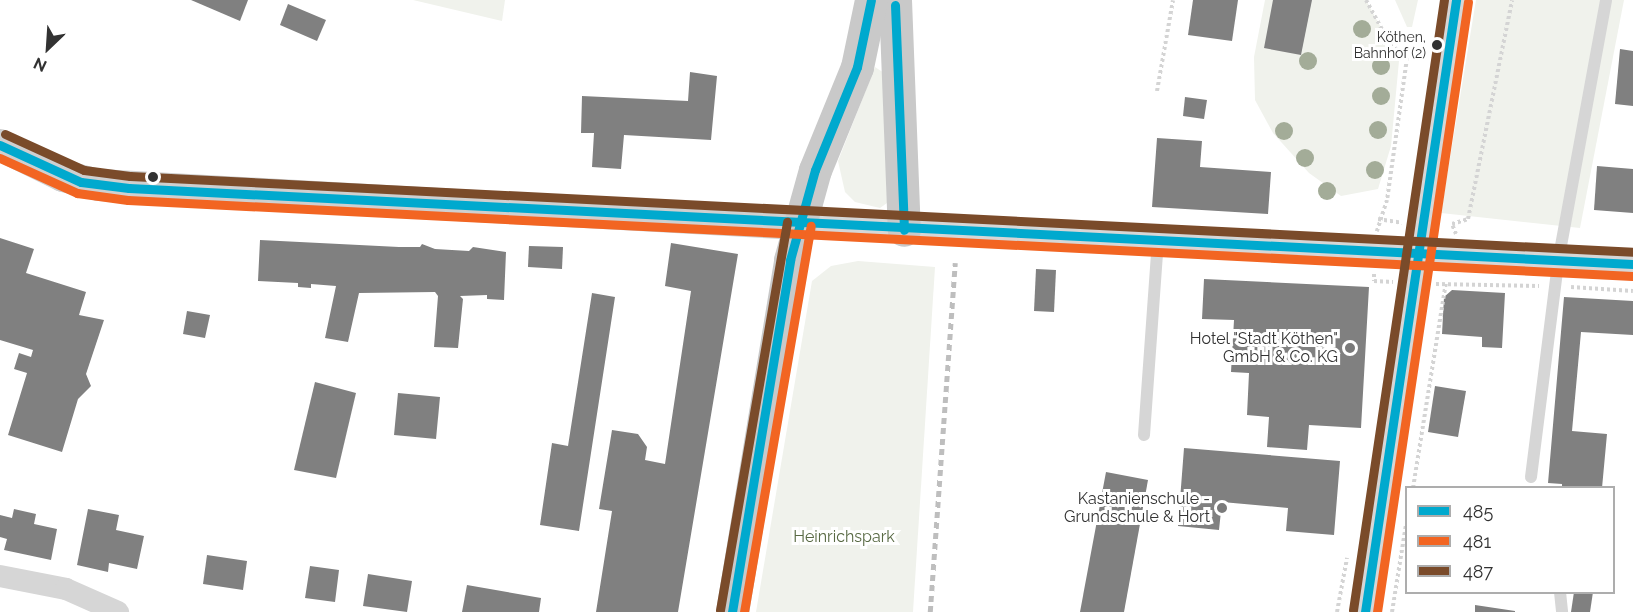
<!DOCTYPE html>
<meta charset="utf-8">
<style>
body{margin:0}
#map{position:relative;width:1633px;height:612px;overflow:hidden;background:#fff;font-family:Raleway,sans-serif}
div>[style]{position:absolute}
[style*='--x']{left:calc(var(--x)*1px);top:calc(var(--y)*1px);width:calc(var(--w)*1px);rotate:calc(var(--a)*1deg)}
.green>*{inset:0;background:#f0f2ec}
.building>*{inset:0;background:#808080}
.path>*{height:4px;margin-top:-2px;transform-origin:0;background:repeating-linear-gradient(90deg,#d4d4d4 0 3px,transparent 0 6px)}
.service>*{height:12px;margin:-6px;padding:0 6px;transform-origin:6px;border-radius:6px;background:#d6d6d6}
.minor>*{height:22px;margin:-11px;padding:0 11px;transform-origin:11px;border-radius:11px;background:#d6d6d6}
.secondary>*{height:32px;margin:-16px;padding:0 16px;transform-origin:16px;border-radius:16px;background:#cfcfcf}
.primary>*{height:33px;margin:-16.5px;padding:0 16.5px;transform-origin:16.5px;border-radius:16.5px;background:#c9c9c9}
.rail>*{height:4.5px;margin-top:-2.25px;transform-origin:0;background:repeating-linear-gradient(90deg,#bebebe 0 6px,transparent 0 10.5px)}
.bus-1>*{height:9px;margin:-4.5px;padding:0 4.5px;transform-origin:4.5px;border-radius:4.5px;background:#00a9ce}
.bus-2>*{height:9px;margin:-4.5px;padding:0 4.5px;transform-origin:4.5px;border-radius:4.5px;background:#f26522}
.bus-3>*{height:9px;margin:-4.5px;padding:0 4.5px;transform-origin:4.5px;border-radius:4.5px;background:#7a4b2a}
.trees>*{width:18px;height:18px;margin:-9px;border-radius:50%;background:#a3ac98}
.dots>*{width:16px;height:16px;translate:-50% -50%;box-sizing:border-box;border:3px solid #fff;border-radius:50%}
span{translate:-50% -50%;white-space:nowrap;text-align:center;line-height:1.15;-webkit-text-stroke:6px #fff;paint-order:stroke}
.bus-label{font-size:14px;color:#323232}
.right{translate:-100% -50%;text-align:right}
.poi-label{font-size:16px;color:#323232}
.park-label{font-size:16px;color:#586943}
.legend{position:absolute;left:1405px;top:486px;width:210px;height:108px;box-sizing:border-box;background:#fff;border:2px solid #adadad;margin:0;padding:8px 10px;list-style:none;font-size:18px;color:#323232}
.legend li{display:flex;align-items:center;gap:12px;height:30px}
.legend b{width:30px;border:2px solid #adadad}
.north{position:absolute;left:18px;top:18px;width:60px;height:60px;-webkit-text-stroke:4px #fff;paint-order:stroke;rotate:205deg;font-size:16px;font-weight:700;line-height:24px;text-align:center;color:#323232}
.north::after{content:'';display:block;margin:auto;width:21px;height:27px;background:#323232;clip-path:polygon(50% 0,100% 100%,50% 72%,0 100%)}
</style>
<div id="map">
<div class="green">
<div style="clip-path:polygon(413px 0,505px 0,502px 21px)"></div>
<div style="clip-path:polygon(1265px 0,1366px 0,1399px 61px,1391px 146px,1378px 189px,1341px 196px,1309px 173px,1273px 133px,1255px 100px,1254px 57px)"></div>
<div style="clip-path:polygon(1395px 0,1418px 0,1412px 27px,1407px 27px)"></div>
<div style="clip-path:polygon(1476px 0,1624px 0,1580px 228px,1441px 213px)"></div>
<div style="clip-path:polygon(875px 67px,884px 73px,887px 203px,880px 208px,855px 202px,845px 192px,838px 161px)"></div>
<div style="clip-path:polygon(858px 261px,935px 267px,913px 612px,756px 612px,812px 281px,831px 266px)"></div>
</div>
<div class="building">
<div style="clip-path:polygon(191px 0,248px 0,240px 21px)"></div>
<div style="clip-path:polygon(1193px 0,1238px 0,1232px 41px,1188px 35px)"></div>
<div style="clip-path:polygon(1273px 0,1312px 0,1301px 55px,1264px 48px)"></div>
<div style="clip-path:polygon(288px 4px,326px 20px,317px 41px,280px 25px)"></div>
<div style="clip-path:polygon(1620px 49px,1633px 51px,1633px 106px,1615px 104px)"></div>
<div style="clip-path:polygon(690px 72px,717px 76px,711px 140px,624px 135px,621px 169px,592px 167px,594px 133px,581px 133px,582px 96px,688px 101px)"></div>
<div style="clip-path:polygon(1185px 97px,1207px 100px,1204px 119px,1183px 116px)"></div>
<div style="clip-path:polygon(1157px 138px,1202px 141px,1200px 167px,1271px 172px,1268px 214px,1152px 207px)"></div>
<div style="clip-path:polygon(1597px 166px,1633px 169px,1633px 213px,1594px 210px)"></div>
<div style="clip-path:polygon(0 238px,34px 249px,26px 273px,86px 292px,79px 315px,104px 320px,86px 374px,91px 386px,78px 399px,62px 452px,8px 435px,27px 373px,14px 369px,19px 353px,31px 357px,33px 350px,0 340px)"></div>
<div style="clip-path:polygon(260px 240px,399px 247px,420px 247px,422px 244px,435px 249px,469px 251px,473px 247px,506px 252px,504px 300px,487px 299px,487px 295px,460px 296px,463px 299px,458px 348px,434px 347px,438px 296px,435px 292px,359px 293px,348px 342px,325px 338px,336px 286px,311px 284px,311px 288px,298px 287px,298px 283px,258px 281px)"></div>
<div style="clip-path:polygon(671px 243px,738px 254px,678px 612px,596px 612px,612px 511px,599px 509px,612px 430px,638px 434px,647px 447px,645px 460px,665px 464px,691px 291px,665px 286px)"></div>
<div style="clip-path:polygon(529px 246px,563px 247px,562px 269px,528px 267px)"></div>
<div style="clip-path:polygon(1036px 269px,1056px 270px,1054px 312px,1034px 311px)"></div>
<div style="clip-path:polygon(1204px 279px,1369px 287px,1361px 428px,1309px 425px,1307px 450px,1267px 447px,1269px 417px,1247px 415px,1249px 373px,1231px 372px,1234px 320px,1202px 319px)"></div>
<div style="clip-path:polygon(1452px 290px,1505px 293px,1502px 348px,1482px 347px,1482px 337px,1442px 334px,1444px 297px)"></div>
<div style="clip-path:polygon(592px 293px,615px 297px,579px 531px,540px 525px,552px 443px,568px 446px)"></div>
<div style="clip-path:polygon(1564px 297px,1633px 301px,1633px 335px,1581px 332px,1572px 431px,1607px 434px,1602px 488px,1562px 488px,1562px 484px,1548px 483px)"></div>
<div style="clip-path:polygon(187px 311px,210px 315px,205px 338px,183px 334px)"></div>
<div style="clip-path:polygon(315px 382px,356px 393px,336px 478px,294px 470px)"></div>
<div style="clip-path:polygon(1435px 386px,1466px 391px,1458px 437px,1428px 432px)"></div>
<div style="clip-path:polygon(398px 393px,440px 397px,436px 439px,394px 435px)"></div>
<div style="clip-path:polygon(1184px 448px,1340px 461px,1334px 535px,1286px 531px,1288px 508px,1222px 502px,1219px 530px,1178px 526px)"></div>
<div style="clip-path:polygon(1106px 472px,1148px 480px,1124px 612px,1080px 612px)"></div>
<div style="clip-path:polygon(14px 509px,36px 514px,34px 524px,57px 529px,51px 560px,4px 550px,7px 539px,0 537px,0 515px,12px 518px)"></div>
<div style="clip-path:polygon(88px 509px,119px 515px,116px 530px,144px 536px,137px 569px,109px 563px,108px 572px,77px 565px)"></div>
<div style="clip-path:polygon(207px 555px,247px 561px,243px 590px,203px 584px)"></div>
<div style="clip-path:polygon(310px 566px,339px 570px,335px 602px,305px 598px)"></div>
<div style="clip-path:polygon(368px 574px,412px 581px,407px 612px,363px 606px)"></div>
<div style="clip-path:polygon(467px 585px,541px 598px,539px 612px,462px 612px)"></div>
<div style="clip-path:polygon(1574px 592px,1593px 592px,1590px 612px,1571px 612px)"></div>
<div style="clip-path:polygon(1475px 605px,1515px 611px,1515px 612px,1475px 612px)"></div>
</div>
<div class="path">
<div style="--x:1366;--y:0;--w:50;--a:61.4"></div>
<div style="--x:1390;--y:44;--w:22;--a:39"></div>
<div style="--x:1407;--y:58;--w:143;--a:98"></div>
<div style="--x:1387;--y:200;--w:33;--a:108"></div>
<div style="--x:1157;--y:91;--w:92;--a:-80"></div>
<div style="--x:1378;--y:219;--w:24;--a:9"></div>
<div style="--x:1456;--y:234;--w:11;--a:-112"></div>
<div style="--x:1452;--y:224;--w:17;--a:-17"></div>
<div style="--x:1468;--y:219;--w:223;--a:-78.6"></div>
<div style="--x:1374;--y:274;--w:7;--a:90"></div>
<div style="--x:1374;--y:281;--w:19;--a:3"></div>
<div style="--x:1436;--y:284;--w:103;--a:1.1"></div>
<div style="--x:1571;--y:287;--w:62;--a:3.7"></div>
<div style="--x:1413;--y:488;--w:208;--a:-80.9"></div>
<div style="--x:1337;--y:612;--w:55;--a:-79.5"></div>
<div style="--x:1392;--y:612;--w:88;--a:-80.9"></div>
</div>
<div class="service">
<div style="--x:1144;--y:435;--w:194;--a:-85.9"></div>
<div style="--x:1531;--y:477;--w:217;--a:-82.8"></div>
<div style="--x:1558;--y:262;--w:266;--a:-79.6"></div>
<div style="--x:1560;--y:592;--w:20;--a:84"></div>
</div>
<div class="minor">
<div style="--x:799;--y:224;--w:835;--a:2.75"></div>
<div style="--x:0;--y:576;--w:67;--a:11.1"></div>
<div style="--x:66;--y:589;--w:57;--a:23.9"></div>
<div style="--x:1365;--y:612;--w:619;--a:-81.54"></div>
</div>
<div class="secondary">
<div style="--x:0;--y:145;--w:70;--a:26.2"></div>
<div style="--x:63;--y:176;--w:37;--a:14"></div>
<div style="--x:99;--y:185;--w:701;--a:3.19"></div>
</div>
<div class="primary">
<div style="--x:895;--y:0;--w:230;--a:87.8"></div>
<div style="--x:732;--y:612;--w:357;--a:-80.6"></div>
<div style="--x:790;--y:260;--w:93;--a:-74.5"></div>
<div style="--x:815;--y:170;--w:111;--a:-67.8"></div>
<div style="--x:857;--y:67;--w:68;--a:-78.2"></div>
</div>
<div class="rail">
<div style="--x:930;--y:612;--w:350;--a:-85.9"></div>
</div>
<div class="bus-1">
<div style="--x:895;--y:5;--w:225;--a:87.7"></div>
<div style="--x:0;--y:145;--w:89;--a:24.6"></div>
<div style="--x:81;--y:182;--w:48;--a:7.1"></div>
<div style="--x:129;--y:188;--w:1506;--a:2.89"></div>
<div style="--x:732;--y:612;--w:357;--a:-80.6"></div>
<div style="--x:790;--y:260;--w:93;--a:-74.5"></div>
<div style="--x:815;--y:170;--w:111;--a:-67.8"></div>
<div style="--x:857;--y:67;--w:68;--a:-78.2"></div>
<div style="--x:1365;--y:612;--w:619;--a:-81.54"></div>
</div>
<div class="bus-2">
<div style="--x:0;--y:158;--w:85;--a:24.4"></div>
<div style="--x:77;--y:193;--w:51;--a:7.8"></div>
<div style="--x:128;--y:200;--w:1506;--a:2.89"></div>
<div style="--x:744;--y:612;--w:392;--a:-80.2"></div>
<div style="--x:1377;--y:612;--w:617;--a:-81.52"></div>
</div>
<div class="bus-3">
<div style="--x:5;--y:134;--w:87;--a:24.5"></div>
<div style="--x:84;--y:170;--w:46;--a:7.4"></div>
<div style="--x:130;--y:176;--w:1505;--a:2.89"></div>
<div style="--x:720;--y:610;--w:394;--a:-80.2"></div>
<div style="--x:1353;--y:610;--w:617;--a:-81.52"></div>
</div>
<div class="trees">
<div style="left:1362px;top:29px"></div>
<div style="left:1308px;top:61px"></div>
<div style="left:1381px;top:66px"></div>
<div style="left:1381px;top:96px"></div>
<div style="left:1378px;top:130px"></div>
<div style="left:1284px;top:131px"></div>
<div style="left:1305px;top:158px"></div>
<div style="left:1375px;top:170px"></div>
<div style="left:1327px;top:191px"></div>
</div>
<div class="dots">
<div style="left:1437px;top:45px;background:#323232"></div>
<div style="left:153px;top:177px;background:#323232"></div>
<div style="left:1350px;top:348px;background:#7a7a7a"></div>
<div style="left:1222px;top:508px;background:#7a7a7a"></div>
</div>
<div class="bus-label">
<span class="right" style="left:1426px;top:45px">Köthen,<br>Bahnhof (2)</span>
</div>
<div class="poi-label">
<span class="right" style="left:1338px;top:348px">Hotel "Stadt Köthen"<br>GmbH &amp; Co. KG</span>
<span class="right" style="left:1210px;top:508px">Kastanienschule -<br>Grundschule &amp; Hort</span>
</div>
<div class="park-label">
<span style="left:844px;top:537px">Heinrichspark</span>
</div>
<ul class="legend">
<li><b style="height:8px;background:#00a9ce"></b>485</li>
<li><b style="height:8px;background:#f26522"></b>481</li>
<li><b style="height:8px;background:#7a4b2a"></b>487</li>
</ul>
<div class="north">N</div>
</div>
